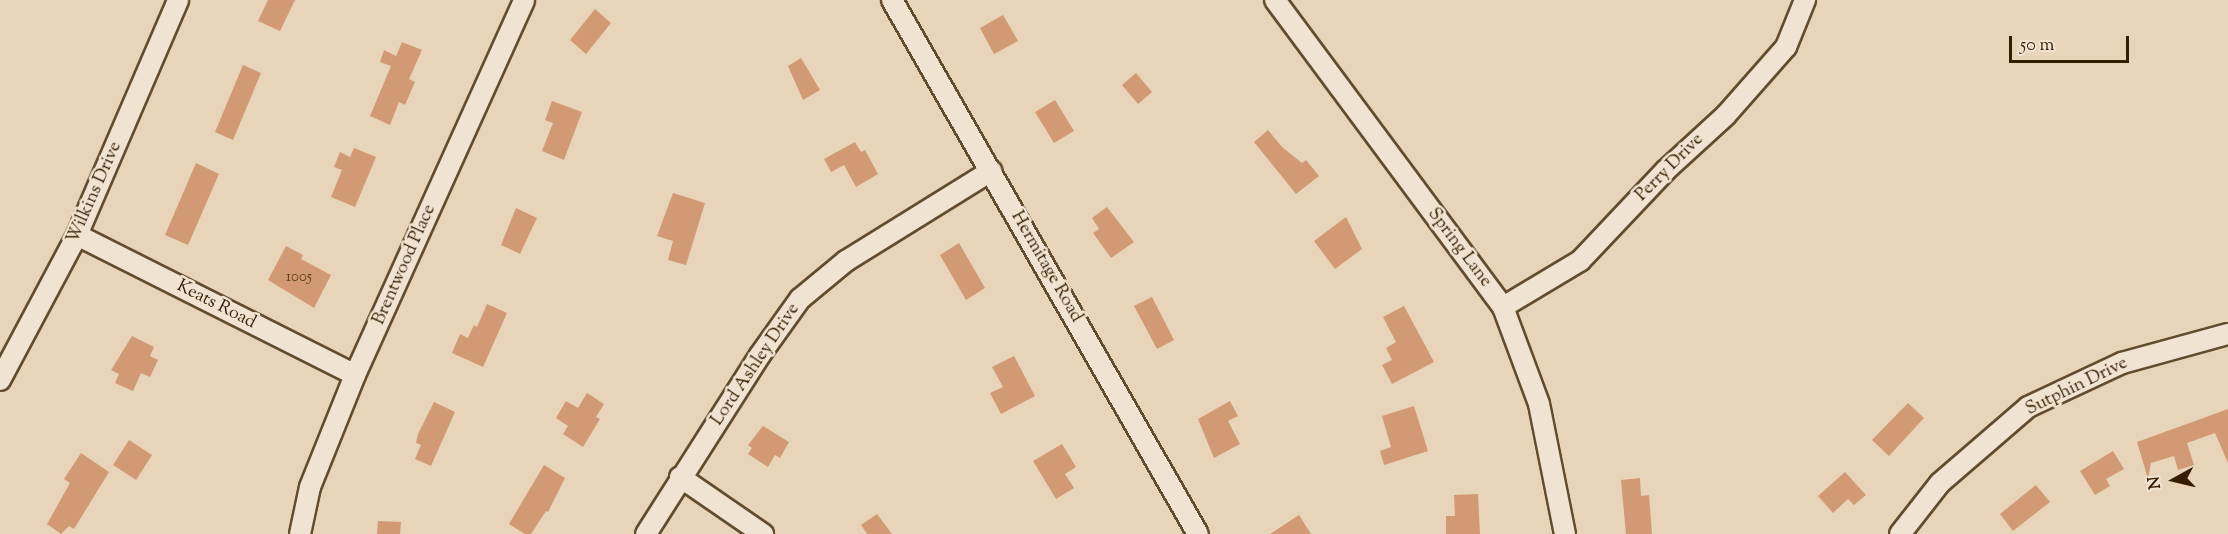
<!DOCTYPE html>
<style>
body{margin:0}
#map{position:relative;width:2228px;height:534px;overflow:hidden;background:#e8d4b8;font-family:"Sorts Mill Goudy",serif}
div>[style]{position:absolute}
[style*='--x']{left:calc(var(--x)*1px);top:calc(var(--y)*1px);width:calc(var(--w)*1px);rotate:calc(var(--a)*1deg)}
.building>*{inset:0;background:#d29a74}
.roads{filter:drop-shadow(2px 0 #624c2e) drop-shadow(-2px 0 #624c2e) drop-shadow(0 2px #624c2e) drop-shadow(0 -2px #624c2e)}
.minor>*{height:20px;margin:-10px;padding:0 10px;transform-origin:10px;border-radius:10px;background:#f0e3d1}
span{translate:-50% -50%;white-space:nowrap;text-align:center;line-height:1.15;-webkit-text-stroke:5px #f0e3d1;paint-order:stroke}
.number-label{font-size:15px;color:#5c3d1d}
.number-label span{-webkit-text-stroke-width:0}
.street-label{font-size:18px;color:#351e00}
.north{position:absolute;left:2144px;top:450px;width:60px;height:60px;-webkit-text-stroke:4px #f0e3d1;paint-order:stroke;rotate:262deg;font-size:16px;font-weight:700;line-height:24px;text-align:center;color:#351e00}
.north::after{content:'';display:block;margin:auto;width:21px;height:27px;background:#351e00;clip-path:polygon(50% 0,100% 100%,50% 72%,0 100%)}
.scale{position:absolute;left:2009px;top:36px;width:120px;height:27px;box-sizing:border-box;border:3px solid #351e00;border-top:0;padding-left:8px;font-size:18px;line-height:21px;white-space:nowrap;color:#351e00;-webkit-text-stroke:4px #f0e3d1;paint-order:stroke}
</style>
<div id="map">
<div class="building">
<div style="clip-path:polygon(268px 0,295px 0,280px 31px,258px 21px)"></div>
<div style="clip-path:polygon(595px 9px,611px 23px,586px 54px,570px 40px)"></div>
<div style="clip-path:polygon(1003px 15px,1018px 41px,994px 54px,980px 28px)"></div>
<div style="clip-path:polygon(402px 42px,422px 50px,409px 79px,415px 82px,405px 105px,399px 102px,390px 125px,370px 116px,391px 66px,380px 62px,384px 50px,396px 56px)"></div>
<div style="clip-path:polygon(801px 58px,820px 90px,803px 100px,788px 66px)"></div>
<div style="clip-path:polygon(243px 65px,261px 73px,233px 140px,215px 132px)"></div>
<div style="clip-path:polygon(1136px 73px,1152px 92px,1138px 104px,1122px 85px)"></div>
<div style="clip-path:polygon(1055px 100px,1074px 131px,1054px 143px,1035px 112px)"></div>
<div style="clip-path:polygon(552px 101px,582px 112px,564px 160px,542px 151px,553px 123px,545px 120px)"></div>
<div style="clip-path:polygon(1268px 130px,1282px 147px,1302px 163px,1306px 160px,1319px 176px,1296px 194px,1254px 142px)"></div>
<div style="clip-path:polygon(855px 142px,861px 152px,865px 150px,878px 174px,856px 187px,844px 165px,831px 172px,824px 159px)"></div>
<div style="clip-path:polygon(354px 148px,376px 157px,355px 207px,331px 197px,342px 170px,334px 167px,340px 152px,350px 157px)"></div>
<div style="clip-path:polygon(196px 163px,219px 174px,188px 245px,165px 235px)"></div>
<div style="clip-path:polygon(673px 193px,705px 203px,686px 265px,668px 260px,673px 241px,657px 236px)"></div>
<div style="clip-path:polygon(1107px 207px,1134px 242px,1111px 258px,1093px 233px,1099px 229px,1092px 218px)"></div>
<div style="clip-path:polygon(516px 208px,537px 218px,520px 254px,501px 245px)"></div>
<div style="clip-path:polygon(1346px 217px,1362px 249px,1335px 269px,1314px 241px)"></div>
<div style="clip-path:polygon(959px 243px,985px 288px,966px 300px,940px 255px)"></div>
<div style="clip-path:polygon(286px 246px,303px 255px,301px 259px,331px 275px,314px 308px,268px 280px)"></div>
<div style="clip-path:polygon(1152px 297px,1174px 340px,1157px 349px,1134px 306px)"></div>
<div style="clip-path:polygon(487px 304px,507px 313px,483px 367px,452px 353px,460px 334px,468px 338px,474px 325px,477px 327px)"></div>
<div style="clip-path:polygon(1404px 306px,1434px 362px,1392px 384px,1382px 365px,1392px 360px,1386px 348px,1396px 342px,1383px 317px)"></div>
<div style="clip-path:polygon(132px 336px,154px 347px,150px 356px,158px 360px,150px 377px,141px 373px,133px 391px,115px 383px,119px 374px,111px 370px)"></div>
<div style="clip-path:polygon(1014px 356px,1035px 396px,1001px 414px,990px 393px,1003px 387px,992px 367px)"></div>
<div style="clip-path:polygon(587px 393px,604px 404px,596px 417px,600px 419px,583px 447px,563px 434px,568px 426px,556px 418px,566px 401px,578px 408px)"></div>
<div style="clip-path:polygon(1230px 401px,1238px 416px,1228px 421px,1240px 444px,1214px 458px,1198px 419px)"></div>
<div style="clip-path:polygon(434px 402px,455px 412px,431px 466px,415px 459px,421px 445px,416px 443px,418px 434px)"></div>
<div style="clip-path:polygon(1908px 403px,1924px 418px,1889px 456px,1872px 440px)"></div>
<div style="clip-path:polygon(1414px 406px,1428px 451px,1384px 465px,1380px 451px,1391px 447px,1382px 416px)"></div>
<div style="clip-path:polygon(2228px 409px,2228px 463px,2215px 433px,2187px 443px,2194px 465px,2178px 470px,2174px 456px,2151px 463px,2148px 479px,2137px 442px)"></div>
<div style="clip-path:polygon(763px 426px,789px 442px,780px 458px,775px 455px,768px 467px,748px 454px,752px 448px,748px 445px)"></div>
<div style="clip-path:polygon(129px 440px,152px 455px,136px 480px,113px 465px)"></div>
<div style="clip-path:polygon(1062px 444px,1076px 467px,1065px 474px,1074px 488px,1056px 499px,1033px 461px)"></div>
<div style="clip-path:polygon(2113px 451px,2124px 469px,2106px 479px,2110px 486px,2095px 495px,2080px 471px)"></div>
<div style="clip-path:polygon(81px 453px,109px 472px,74px 529px,69px 526px,61px 534px,47px 524px,70px 483px,64px 479px)"></div>
<div style="clip-path:polygon(544px 465px,565px 478px,548px 512px,546px 511px,531px 534px,525px 534px,509px 524px)"></div>
<div style="clip-path:polygon(1845px 472px,1866px 495px,1854px 505px,1848px 499px,1833px 513px,1818px 496px)"></div>
<div style="clip-path:polygon(1640px 478px,1641px 496px,1649px 495px,1652px 534px,1626px 534px,1621px 480px)"></div>
<div style="clip-path:polygon(2036px 485px,2050px 502px,2013px 531px,2000px 514px)"></div>
<div style="clip-path:polygon(1478px 494px,1480px 534px,1446px 534px,1446px 516px,1455px 516px,1454px 495px)"></div>
<div style="clip-path:polygon(877px 514px,892px 534px,867px 534px,861px 525px)"></div>
<div style="clip-path:polygon(1299px 515px,1311px 534px,1270px 534px)"></div>
<div style="clip-path:polygon(378px 521px,401px 522px,400px 534px,377px 534px)"></div>
</div>
<div class="roads">
<div class="minor">
<div style="--x:892;--y:0;--w:615;--a:60.19"></div>
<div style="--x:1275;--y:0;--w:382;--a:53.4"></div>
<div style="--x:1503;--y:307;--w:103;--a:69.6"></div>
<div style="--x:1539;--y:404;--w:133;--a:78.7"></div>
<div style="--x:77;--y:235;--w:311;--a:26.7"></div>
<div style="--x:1503;--y:307;--w:90;--a:-30.9"></div>
<div style="--x:1580;--y:261;--w:125;--a:-46.6"></div>
<div style="--x:1666;--y:170;--w:81;--a:-42.5"></div>
<div style="--x:1726;--y:115;--w:91;--a:-48.6"></div>
<div style="--x:1786;--y:47;--w:51;--a:-68"></div>
<div style="--x:0;--y:380;--w:164;--a:-62"></div>
<div style="--x:77;--y:235;--w:256;--a:-66.7"></div>
<div style="--x:680;--y:477;--w:101;--a:34.5"></div>
<div style="--x:300;--y:534;--w:48;--a:-78"></div>
<div style="--x:310;--y:487;--w:121;--a:-68.1"></div>
<div style="--x:355;--y:375;--w:411;--a:-65.7"></div>
<div style="--x:646;--y:534;--w:212;--a:-57.5"></div>
<div style="--x:760;--y:355;--w:69;--a:-54.5"></div>
<div style="--x:800;--y:299;--w:60;--a:-39.6"></div>
<div style="--x:846;--y:261;--w:171;--a:-31.8"></div>
<div style="--x:1900;--y:534;--w:65;--a:-51.9"></div>
<div style="--x:1940;--y:483;--w:116;--a:-40.8"></div>
<div style="--x:2028;--y:407;--w:104;--a:-25.1"></div>
<div style="--x:2122;--y:363;--w:110;--a:-15.3"></div>
</div>
</div>
<div class="number-label">
<span style="left:299px;top:278px">1005</span>
</div>
<div class="street-label">
<span style="left:1670px;top:168px;rotate:-45deg">Perry Drive</span>
<span style="left:95px;top:193px;rotate:-66deg">Wilkins Drive</span>
<span style="left:1459px;top:248px;rotate:53deg">Spring Lane</span>
<span style="left:405px;top:265px;rotate:-66deg">Brentwood Place</span>
<span style="left:1046px;top:267px;rotate:60deg">Hermitage Road</span>
<span style="left:216px;top:305px;rotate:27deg">Keats Road</span>
<span style="left:756px;top:365px;rotate:-56deg">Lord Ashley Drive</span>
<span style="left:2077px;top:387px;rotate:-26deg">Sutphin Drive</span>
</div>
<div class="north">N</div>
<div class="scale">50 m</div>
</div>
